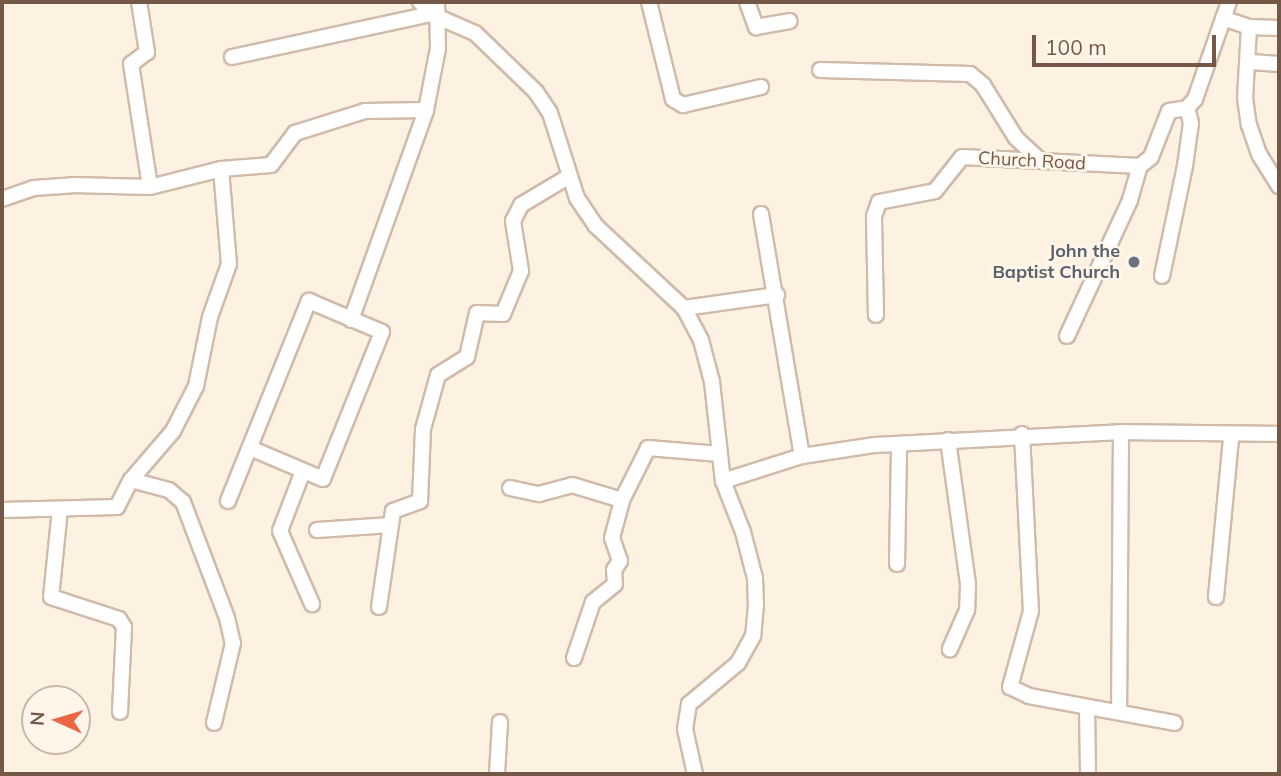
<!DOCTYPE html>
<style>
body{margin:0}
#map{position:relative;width:1281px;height:776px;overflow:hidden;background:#fdf2e2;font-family:Mulish,sans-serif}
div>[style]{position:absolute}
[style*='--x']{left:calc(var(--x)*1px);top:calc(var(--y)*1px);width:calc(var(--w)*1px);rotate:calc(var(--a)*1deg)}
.roads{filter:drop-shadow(2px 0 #d0bbab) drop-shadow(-2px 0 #d0bbab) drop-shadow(0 2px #d0bbab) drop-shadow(0 -2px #d0bbab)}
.minor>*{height:14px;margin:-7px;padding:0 7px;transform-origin:7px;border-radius:7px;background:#fff}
.dots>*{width:19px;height:19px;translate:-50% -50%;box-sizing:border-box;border:4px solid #fff6e9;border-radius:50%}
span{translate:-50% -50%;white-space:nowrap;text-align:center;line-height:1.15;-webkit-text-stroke:5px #fff6e9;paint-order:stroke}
.street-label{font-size:18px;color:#755748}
.worship-label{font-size:18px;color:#5b616d;font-weight:700}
.right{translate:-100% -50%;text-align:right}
.frame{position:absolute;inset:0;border:4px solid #755748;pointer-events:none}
.north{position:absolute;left:21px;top:685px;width:70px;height:70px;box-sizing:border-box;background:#fff6e9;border:2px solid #c8b6a9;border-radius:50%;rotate:274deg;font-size:19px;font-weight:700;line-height:28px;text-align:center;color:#755748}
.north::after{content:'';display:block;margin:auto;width:24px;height:32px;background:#eb6743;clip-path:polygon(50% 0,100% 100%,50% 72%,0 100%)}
.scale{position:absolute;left:1032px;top:35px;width:184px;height:32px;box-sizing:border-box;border:4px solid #755748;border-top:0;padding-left:9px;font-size:21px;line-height:24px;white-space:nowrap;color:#755748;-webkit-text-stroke:5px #fff6e9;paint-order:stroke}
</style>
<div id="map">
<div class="roads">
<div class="minor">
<div style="--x:139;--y:2;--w:51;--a:80.9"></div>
<div style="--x:147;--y:52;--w:20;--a:143"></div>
<div style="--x:131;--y:64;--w:124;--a:81.2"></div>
<div style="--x:420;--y:2;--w:16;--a:47"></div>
<div style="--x:431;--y:14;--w:48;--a:23.4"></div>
<div style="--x:475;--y:33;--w:85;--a:44"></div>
<div style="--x:536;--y:92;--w:25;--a:56"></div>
<div style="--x:550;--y:113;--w:89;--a:72.4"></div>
<div style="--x:577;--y:198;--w:34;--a:56"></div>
<div style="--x:596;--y:226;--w:120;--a:43"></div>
<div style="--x:684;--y:308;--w:36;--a:62"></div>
<div style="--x:701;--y:340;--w:43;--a:75.3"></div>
<div style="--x:712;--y:382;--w:100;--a:83.7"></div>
<div style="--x:723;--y:481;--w:55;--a:68.6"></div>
<div style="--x:743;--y:532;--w:48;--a:75.4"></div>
<div style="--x:755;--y:578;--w:26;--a:88"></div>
<div style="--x:756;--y:604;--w:32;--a:95"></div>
<div style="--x:753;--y:636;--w:31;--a:119"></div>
<div style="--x:738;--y:663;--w:64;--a:140.1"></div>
<div style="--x:689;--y:704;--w:25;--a:99"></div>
<div style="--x:685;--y:729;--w:46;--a:77.5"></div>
<div style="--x:649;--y:2;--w:100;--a:76.1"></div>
<div style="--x:673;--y:99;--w:12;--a:31"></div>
<div style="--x:683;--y:105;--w:80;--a:-13"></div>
<div style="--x:747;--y:2;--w:27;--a:70"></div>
<div style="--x:756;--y:27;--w:34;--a:-10"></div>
<div style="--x:1223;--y:18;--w:28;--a:19"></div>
<div style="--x:1249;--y:27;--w:71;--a:93.2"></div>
<div style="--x:1245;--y:98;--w:27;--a:82"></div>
<div style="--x:1249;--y:125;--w:31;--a:71"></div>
<div style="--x:1259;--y:154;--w:38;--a:58"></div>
<div style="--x:1249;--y:27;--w:30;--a:2"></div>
<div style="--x:232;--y:57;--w:204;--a:-12.2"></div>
<div style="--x:1251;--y:62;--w:28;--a:4"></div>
<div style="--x:820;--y:70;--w:150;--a:1.5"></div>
<div style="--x:970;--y:74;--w:17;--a:40"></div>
<div style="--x:983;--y:85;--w:62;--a:58.1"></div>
<div style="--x:1016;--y:138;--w:34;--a:43"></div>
<div style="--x:2;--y:199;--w:34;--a:-19"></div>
<div style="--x:34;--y:188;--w:39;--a:-4"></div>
<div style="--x:73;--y:185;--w:77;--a:1.5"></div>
<div style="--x:150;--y:187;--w:73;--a:-14.2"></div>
<div style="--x:761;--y:214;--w:245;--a:80.4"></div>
<div style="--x:1162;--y:276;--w:112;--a:-78.2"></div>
<div style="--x:1185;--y:166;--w:43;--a:-82.1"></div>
<div style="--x:1191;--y:123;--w:16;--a:-105"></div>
<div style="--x:684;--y:308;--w:94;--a:-8"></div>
<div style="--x:876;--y:315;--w:99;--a:-91.2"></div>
<div style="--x:874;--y:216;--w:15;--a:-70"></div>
<div style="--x:879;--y:202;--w:57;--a:-11.1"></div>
<div style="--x:935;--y:191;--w:43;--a:-51.5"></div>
<div style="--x:962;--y:157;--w:178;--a:2.9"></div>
<div style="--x:1140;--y:166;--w:14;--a:-39"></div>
<div style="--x:1151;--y:157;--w:49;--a:-68.6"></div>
<div style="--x:1169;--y:111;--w:18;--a:-9"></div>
<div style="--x:1187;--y:108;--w:12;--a:-48"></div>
<div style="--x:1195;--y:99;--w:103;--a:-70.7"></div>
<div style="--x:351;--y:320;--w:223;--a:-70.3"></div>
<div style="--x:426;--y:110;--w:63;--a:-79"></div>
<div style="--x:438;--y:48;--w:46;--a:-91.2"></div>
<div style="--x:1067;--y:336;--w:150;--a:-65.1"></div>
<div style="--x:1130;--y:200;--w:35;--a:-74"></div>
<div style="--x:1121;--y:432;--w:158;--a:0.7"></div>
<div style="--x:1022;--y:434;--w:177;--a:87.1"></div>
<div style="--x:1031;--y:611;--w:79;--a:105.4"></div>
<div style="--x:1010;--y:687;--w:21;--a:25"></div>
<div style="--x:1029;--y:696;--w:148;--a:10.5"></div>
<div style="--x:948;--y:440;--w:146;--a:82.1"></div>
<div style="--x:968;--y:585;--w:25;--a:92"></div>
<div style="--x:967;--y:610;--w:43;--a:113.6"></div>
<div style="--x:303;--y:471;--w:64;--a:111"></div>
<div style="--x:280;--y:531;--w:80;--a:66.3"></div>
<div style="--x:131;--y:480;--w:39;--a:15"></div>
<div style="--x:169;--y:490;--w:18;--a:41"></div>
<div style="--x:183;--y:502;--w:124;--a:69.2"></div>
<div style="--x:227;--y:618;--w:26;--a:77"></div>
<div style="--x:233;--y:643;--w:82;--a:103.4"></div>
<div style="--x:723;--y:481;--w:83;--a:-17.6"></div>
<div style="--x:802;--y:456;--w:74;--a:-8.6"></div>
<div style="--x:875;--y:445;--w:246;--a:-3"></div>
<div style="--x:1121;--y:432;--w:280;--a:90.4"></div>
<div style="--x:510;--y:488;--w:30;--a:12"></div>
<div style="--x:539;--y:494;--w:34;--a:-15"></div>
<div style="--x:572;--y:485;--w:52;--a:16.7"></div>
<div style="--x:622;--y:500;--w:58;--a:-63.4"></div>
<div style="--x:648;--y:448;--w:72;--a:4.8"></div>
<div style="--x:228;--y:501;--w:216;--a:-68"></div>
<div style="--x:309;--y:301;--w:79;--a:23"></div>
<div style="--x:382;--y:332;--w:158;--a:111.9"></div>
<div style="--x:323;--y:479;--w:79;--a:-157"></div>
<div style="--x:60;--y:509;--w:88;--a:95.8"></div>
<div style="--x:51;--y:597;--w:71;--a:17.9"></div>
<div style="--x:119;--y:619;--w:9;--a:58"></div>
<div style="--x:124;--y:627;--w:85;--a:92.7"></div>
<div style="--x:2;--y:510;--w:115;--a:-1.5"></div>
<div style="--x:117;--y:507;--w:30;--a:-63"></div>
<div style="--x:131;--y:480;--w:65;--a:-49.4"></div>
<div style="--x:173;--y:431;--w:51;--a:-62.9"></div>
<div style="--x:196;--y:386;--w:70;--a:-78.5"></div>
<div style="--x:210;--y:317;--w:56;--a:-70.3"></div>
<div style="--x:229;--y:264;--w:95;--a:-94.8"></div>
<div style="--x:221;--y:169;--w:50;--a:-4.6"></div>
<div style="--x:271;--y:165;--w:40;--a:-53"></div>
<div style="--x:295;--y:133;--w:73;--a:-17.4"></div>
<div style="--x:365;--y:111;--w:61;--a:-0.9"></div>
<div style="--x:317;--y:530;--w:74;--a:-3.9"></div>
<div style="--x:897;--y:564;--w:120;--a:-89"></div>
<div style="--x:1216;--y:597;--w:161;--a:-84.6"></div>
<div style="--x:379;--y:607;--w:97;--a:-81.7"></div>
<div style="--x:393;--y:511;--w:29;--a:-20"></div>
<div style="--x:420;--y:501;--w:72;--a:-87.6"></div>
<div style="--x:423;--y:429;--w:56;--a:-74.5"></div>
<div style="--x:438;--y:375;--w:34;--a:-32"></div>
<div style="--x:467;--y:357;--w:45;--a:-77.2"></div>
<div style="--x:477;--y:313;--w:26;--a:2"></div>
<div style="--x:503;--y:314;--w:47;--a:-67.3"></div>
<div style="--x:521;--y:271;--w:51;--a:-99.1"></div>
<div style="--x:513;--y:221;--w:18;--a:-63"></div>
<div style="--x:521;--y:205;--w:55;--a:-30.8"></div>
<div style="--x:574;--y:658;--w:59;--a:-71.3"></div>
<div style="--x:593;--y:602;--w:28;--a:-39"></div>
<div style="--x:615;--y:584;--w:14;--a:-94"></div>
<div style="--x:614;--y:570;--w:11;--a:-56"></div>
<div style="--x:620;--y:561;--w:24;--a:-109"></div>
<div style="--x:612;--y:538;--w:39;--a:-75"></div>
<div style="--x:1087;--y:708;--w:66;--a:89.1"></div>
<div style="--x:497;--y:774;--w:52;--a:-86.7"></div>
</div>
</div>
<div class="dots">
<div style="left:1134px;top:262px;background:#6b7280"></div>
</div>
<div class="street-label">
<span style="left:1032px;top:161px;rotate:3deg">Church Road</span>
</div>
<div class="worship-label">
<span class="right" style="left:1120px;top:262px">John the<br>Baptist Church</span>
</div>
<div class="frame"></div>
<div class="north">N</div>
<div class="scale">100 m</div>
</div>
